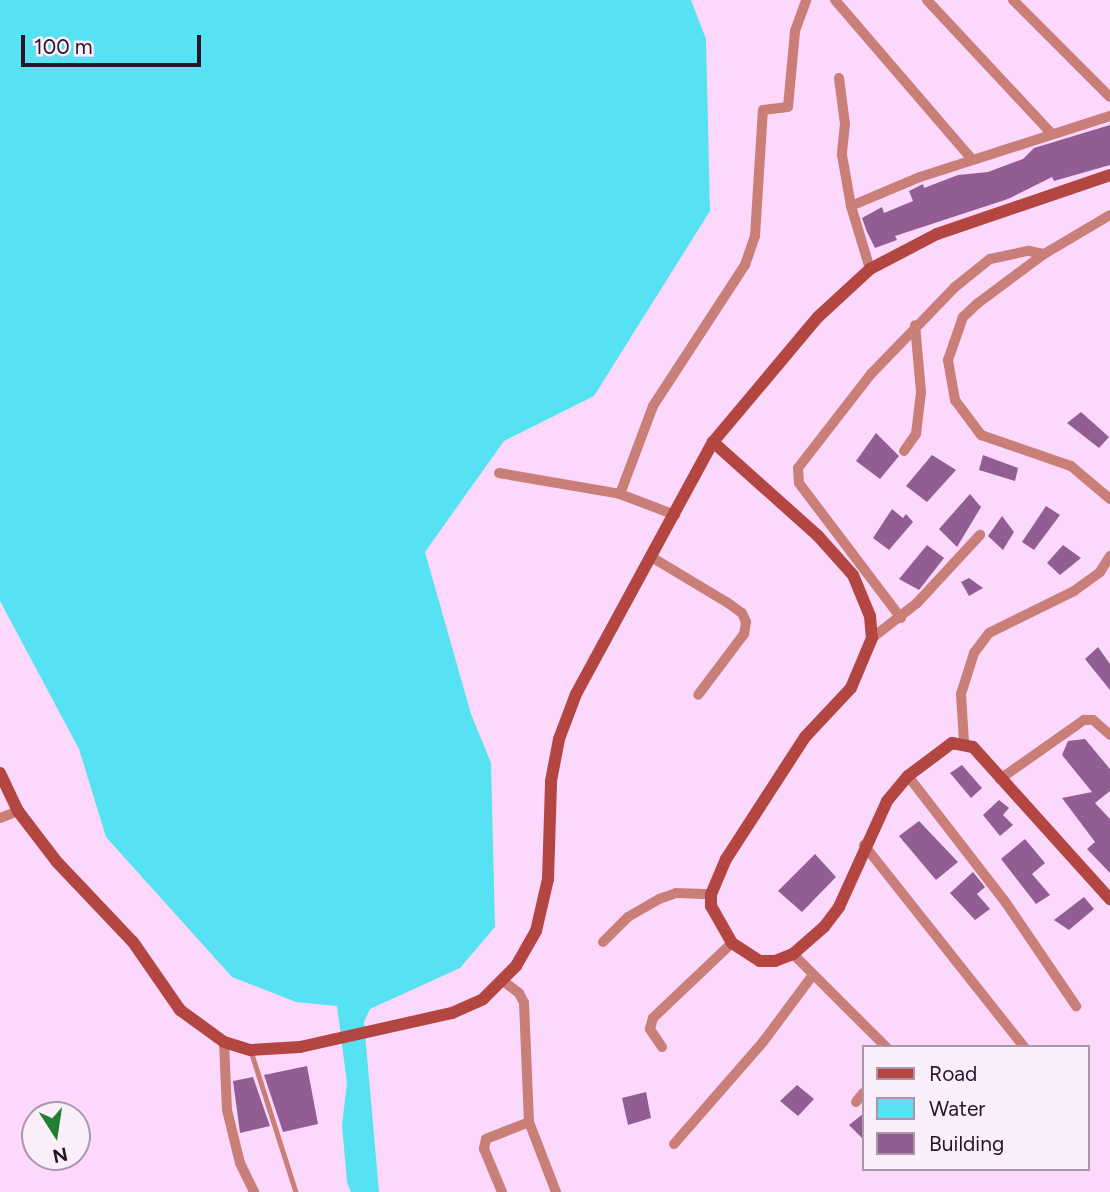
<!DOCTYPE html>
<style>
body{margin:0}
#map{position:relative;width:1110px;height:1192px;overflow:hidden;background:#fcd9fc;font-family:Figtree,sans-serif}
div>[style]{position:absolute}
[style*='--x']{left:calc(var(--x)*1px);top:calc(var(--y)*1px);width:calc(var(--w)*1px);rotate:calc(var(--a)*1deg)}
.water>*{inset:0;background:#56e2f2}
.building>*{inset:0;background:#915d92}
.lane>*{height:4.5px;margin:-2.25px;padding:0 2.25px;transform-origin:2.25px;border-radius:2.25px;background:#c97e77}
.street>*{height:10px;margin:-5px;padding:0 5px;transform-origin:5px;border-radius:5px;background:#c97e77}
.secondary>*{height:12px;margin:-6px;padding:0 6px;transform-origin:6px;border-radius:6px;background:#b34641}
span{translate:-50% -50%;white-space:nowrap;text-align:center;line-height:1.15;-webkit-text-stroke:5px #fbeffb;paint-order:stroke}
.legend{position:absolute;left:862px;top:1045px;width:228px;height:126px;box-sizing:border-box;background:#fbeffb;border:2px solid #a797a7;margin:0;padding:9px 12px;list-style:none;font-size:21px;color:#29142a}
.legend li{display:flex;align-items:center;gap:14px;height:35px}
.legend b{width:35px;border:2px solid #a797a7}
.north{position:absolute;left:21px;top:1101px;width:70px;height:70px;box-sizing:border-box;background:#fbeffb;border:2px solid #a797a7;border-radius:50%;rotate:168deg;font-size:19px;font-weight:700;line-height:28px;text-align:center;color:#29142a}
.north::after{content:'';display:block;margin:auto;width:24px;height:32px;background:#218032;clip-path:polygon(50% 0,100% 100%,50% 72%,0 100%)}
.scale{position:absolute;left:21px;top:35px;width:180px;height:32px;box-sizing:border-box;border:4px solid #29142a;border-top:0;padding-left:9px;font-size:21px;line-height:24px;white-space:nowrap;color:#29142a;-webkit-text-stroke:5px #fbeffb;paint-order:stroke}
</style>
<div id="map">
<div class="water">
<div style="clip-path:polygon(0 0,691px 0,706px 39px,710px 211px,594px 396px,504px 441px,425px 552px,471px 714px,491px 763px,495px 927px,460px 968px,370px 1009px,364px 1022px,379px 1192px,351px 1192px,347px 1182px,342px 1125px,347px 1083px,337px 1006px,296px 1002px,232px 977px,106px 837px,79px 749px,0 601px)"></div>
</div>
<div class="building">
<div style="clip-path:polygon(1110px 125px,1110px 165px,1054px 181px,1052px 177px,1008px 199px,895px 236px,897px 240px,875px 248px,867px 232px,862px 218px,882px 207px,884px 213px,913px 201px,909px 191px,923px 184px,924px 188px,958px 175px,988px 172px,1023px 159px,1034px 148px)"></div>
<div style="clip-path:polygon(1081px 412px,1109px 437px,1099px 448px,1067px 423px)"></div>
<div style="clip-path:polygon(876px 433px,899px 456px,880px 479px,856px 461px)"></div>
<div style="clip-path:polygon(932px 455px,956px 470px,927px 502px,906px 486px)"></div>
<div style="clip-path:polygon(983px 455px,1018px 468px,1015px 481px,979px 470px)"></div>
<div style="clip-path:polygon(970px 494px,981px 507px,957px 547px,939px 529px)"></div>
<div style="clip-path:polygon(1046px 506px,1060px 515px,1034px 550px,1022px 542px)"></div>
<div style="clip-path:polygon(892px 509px,903px 518px,906px 514px,913px 522px,889px 550px,873px 538px)"></div>
<div style="clip-path:polygon(1002px 516px,1014px 532px,1003px 550px,988px 536px)"></div>
<div style="clip-path:polygon(927px 545px,944px 558px,919px 590px,899px 579px)"></div>
<div style="clip-path:polygon(1063px 545px,1081px 558px,1060px 575px,1047px 563px)"></div>
<div style="clip-path:polygon(969px 578px,983px 588px,969px 596px,961px 582px)"></div>
<div style="clip-path:polygon(1098px 647px,1110px 664px,1110px 690px,1085px 659px)"></div>
<div style="clip-path:polygon(1085px 739px,1110px 769px,1110px 791px,1095px 803px,1110px 819px,1110px 873px,1087px 849px,1095px 842px,1062px 798px,1092px 792px,1062px 755px,1068px 741px)"></div>
<div style="clip-path:polygon(962px 765px,982px 788px,971px 798px,950px 773px)"></div>
<div style="clip-path:polygon(999px 800px,1009px 808px,1003px 815px,1013px 825px,1000px 836px,983px 815px)"></div>
<div style="clip-path:polygon(919px 821px,958px 862px,936px 880px,899px 836px)"></div>
<div style="clip-path:polygon(1025px 839px,1045px 863px,1032px 874px,1050px 895px,1036px 904px,1001px 859px)"></div>
<div style="clip-path:polygon(815px 854px,836px 877px,802px 912px,778px 891px)"></div>
<div style="clip-path:polygon(973px 872px,985px 887px,977px 894px,990px 909px,975px 920px,950px 893px)"></div>
<div style="clip-path:polygon(1084px 897px,1094px 909px,1069px 930px,1054px 920px)"></div>
<div style="clip-path:polygon(307px 1066px,318px 1124px,283px 1132px,264px 1075px)"></div>
<div style="clip-path:polygon(253px 1077px,270px 1126px,240px 1133px,233px 1081px)"></div>
<div style="clip-path:polygon(797px 1085px,814px 1099px,798px 1116px,780px 1101px)"></div>
<div style="clip-path:polygon(646px 1092px,651px 1118px,628px 1125px,622px 1098px)"></div>
<div style="clip-path:polygon(863px 1114px,863px 1139px,849px 1125px)"></div>
</div>
<div class="lane">
<div style="--x:251;--y:1051;--w:148;--a:72.3"></div>
</div>
<div class="street">
<div style="--x:835;--y:0;--w:210;--a:49.3"></div>
<div style="--x:927;--y:0;--w:182;--a:47"></div>
<div style="--x:1013;--y:0;--w:137;--a:45"></div>
<div style="--x:839;--y:78;--w:46;--a:82.6"></div>
<div style="--x:845;--y:124;--w:31;--a:96"></div>
<div style="--x:842;--y:155;--w:52;--a:80"></div>
<div style="--x:1110;--y:215;--w:77;--a:149.4"></div>
<div style="--x:1044;--y:254;--w:82;--a:143.4"></div>
<div style="--x:978;--y:303;--w:21;--a:137"></div>
<div style="--x:963;--y:317;--w:46;--a:109.2"></div>
<div style="--x:948;--y:360;--w:41;--a:80.1"></div>
<div style="--x:955;--y:400;--w:44;--a:53.4"></div>
<div style="--x:981;--y:435;--w:95;--a:19"></div>
<div style="--x:1071;--y:466;--w:51;--a:40.2"></div>
<div style="--x:870;--y:269;--w:66;--a:-106.8"></div>
<div style="--x:851;--y:206;--w:75;--a:-22.8"></div>
<div style="--x:920;--y:177;--w:200;--a:-17.8"></div>
<div style="--x:904;--y:451;--w:21;--a:-55"></div>
<div style="--x:916;--y:434;--w:42;--a:-83.2"></div>
<div style="--x:921;--y:392;--w:67;--a:-95.1"></div>
<div style="--x:499;--y:473;--w:123;--a:9.8"></div>
<div style="--x:620;--y:494;--w:59;--a:20.9"></div>
<div style="--x:620;--y:494;--w:94;--a:-69.4"></div>
<div style="--x:653;--y:406;--w:168;--a:-56.9"></div>
<div style="--x:745;--y:265;--w:31;--a:-71"></div>
<div style="--x:755;--y:236;--w:126;--a:-86.4"></div>
<div style="--x:763;--y:110;--w:25;--a:-7"></div>
<div style="--x:788;--y:107;--w:76;--a:-84.7"></div>
<div style="--x:795;--y:31;--w:33;--a:-70"></div>
<div style="--x:653;--y:558;--w:87;--a:31"></div>
<div style="--x:728;--y:603;--w:17;--a:36"></div>
<div style="--x:742;--y:613;--w:10;--a:66"></div>
<div style="--x:746;--y:622;--w:12;--a:99"></div>
<div style="--x:744;--y:634;--w:76;--a:127"></div>
<div style="--x:901;--y:618;--w:169;--a:-127.1"></div>
<div style="--x:799;--y:483;--w:15;--a:-94"></div>
<div style="--x:798;--y:468;--w:119;--a:-52.2"></div>
<div style="--x:871;--y:374;--w:121;--a:-46"></div>
<div style="--x:955;--y:287;--w:45;--a:-38.7"></div>
<div style="--x:990;--y:259;--w:40;--a:-12"></div>
<div style="--x:1029;--y:251;--w:15;--a:11"></div>
<div style="--x:872;--y:638;--w:57;--a:-37.9"></div>
<div style="--x:917;--y:603;--w:93;--a:-47.2"></div>
<div style="--x:964;--y:742;--w:48;--a:-93.6"></div>
<div style="--x:961;--y:694;--w:43;--a:-72.4"></div>
<div style="--x:974;--y:653;--w:25;--a:-53"></div>
<div style="--x:989;--y:633;--w:95;--a:-26.3"></div>
<div style="--x:1074;--y:591;--w:32;--a:-36"></div>
<div style="--x:1100;--y:572;--w:19;--a:-58"></div>
<div style="--x:908;--y:776;--w:160;--a:52.3"></div>
<div style="--x:1006;--y:903;--w:125;--a:55.8"></div>
<div style="--x:1000;--y:779;--w:103;--a:-35.1"></div>
<div style="--x:1084;--y:720;--w:9;--a:0"></div>
<div style="--x:1093;--y:720;--w:23;--a:41"></div>
<div style="--x:0;--y:818;--w:19;--a:-21"></div>
<div style="--x:864;--y:845;--w:258;--a:51.6"></div>
<div style="--x:603;--y:942;--w:35;--a:-45"></div>
<div style="--x:628;--y:917;--w:36;--a:-30"></div>
<div style="--x:659;--y:899;--w:18;--a:-19"></div>
<div style="--x:676;--y:893;--w:35;--a:2"></div>
<div style="--x:793;--y:954;--w:132;--a:45"></div>
<div style="--x:503;--y:981;--w:20;--a:37"></div>
<div style="--x:519;--y:993;--w:11;--a:63"></div>
<div style="--x:524;--y:1003;--w:119;--a:87.6"></div>
<div style="--x:529;--y:1122;--w:75;--a:68.9"></div>
<div style="--x:224;--y:1042;--w:68;--a:87.5"></div>
<div style="--x:227;--y:1110;--w:55;--a:76.2"></div>
<div style="--x:240;--y:1163;--w:32;--a:64"></div>
<div style="--x:662;--y:1047;--w:22;--a:-124"></div>
<div style="--x:650;--y:1029;--w:11;--a:-75"></div>
<div style="--x:653;--y:1018;--w:109;--a:-43.5"></div>
<div style="--x:856;--y:1102;--w:11;--a:-52"></div>
<div style="--x:674;--y:1144;--w:135;--a:-48.9"></div>
<div style="--x:763;--y:1042;--w:82;--a:-53.4"></div>
<div style="--x:502;--y:1192;--w:47;--a:-112.7"></div>
<div style="--x:484;--y:1149;--w:10;--a:-79"></div>
<div style="--x:486;--y:1139;--w:46;--a:-21.6"></div>
</div>
<div class="secondary">
<div style="--x:713;--y:442;--w:141;--a:41.8"></div>
<div style="--x:818;--y:536;--w:52;--a:48.1"></div>
<div style="--x:853;--y:575;--w:44;--a:67.5"></div>
<div style="--x:870;--y:616;--w:22;--a:85"></div>
<div style="--x:872;--y:638;--w:54;--a:112.8"></div>
<div style="--x:851;--y:688;--w:67;--a:133.2"></div>
<div style="--x:805;--y:737;--w:145;--a:122.9"></div>
<div style="--x:726;--y:859;--w:38;--a:113"></div>
<div style="--x:711;--y:894;--w:12;--a:90"></div>
<div style="--x:711;--y:906;--w:43;--a:60.4"></div>
<div style="--x:732;--y:943;--w:33;--a:33"></div>
<div style="--x:760;--y:961;--w:15;--a:0"></div>
<div style="--x:775;--y:961;--w:19;--a:-21"></div>
<div style="--x:793;--y:954;--w:41;--a:-41.1"></div>
<div style="--x:824;--y:927;--w:25;--a:-53"></div>
<div style="--x:839;--y:907;--w:116;--a:-65.6"></div>
<div style="--x:887;--y:801;--w:33;--a:-50"></div>
<div style="--x:908;--y:776;--w:55;--a:-36.9"></div>
<div style="--x:952;--y:743;--w:21;--a:11"></div>
<div style="--x:973;--y:747;--w:205;--a:48"></div>
<div style="--x:0;--y:773;--w:42;--a:64.7"></div>
<div style="--x:18;--y:811;--w:64;--a:52.6"></div>
<div style="--x:57;--y:862;--w:110;--a:46.5"></div>
<div style="--x:133;--y:942;--w:83;--a:55.3"></div>
<div style="--x:180;--y:1010;--w:54;--a:36"></div>
<div style="--x:224;--y:1042;--w:28;--a:17"></div>
<div style="--x:251;--y:1050;--w:49;--a:-3.5"></div>
<div style="--x:300;--y:1047;--w:156;--a:-12.6"></div>
<div style="--x:452;--y:1013;--w:34;--a:-24"></div>
<div style="--x:483;--y:999;--w:47;--a:-45"></div>
<div style="--x:516;--y:966;--w:40;--a:-60.3"></div>
<div style="--x:536;--y:931;--w:53;--a:-77"></div>
<div style="--x:548;--y:879;--w:98;--a:-88.2"></div>
<div style="--x:551;--y:781;--w:43;--a:-79.2"></div>
<div style="--x:559;--y:739;--w:48;--a:-69.3"></div>
<div style="--x:576;--y:694;--w:287;--a:-61.5"></div>
<div style="--x:713;--y:442;--w:163;--a:-50"></div>
<div style="--x:818;--y:317;--w:71;--a:-42.7"></div>
<div style="--x:870;--y:269;--w:76;--a:-27.6"></div>
<div style="--x:937;--y:234;--w:183;--a:-18.8"></div>
</div>
<ul class="legend">
<li><b style="height:9px;background:#b34641"></b>Road</li>
<li><b style="height:19px;background:#56e2f2"></b>Water</li>
<li><b style="height:19px;background:#915d92"></b>Building</li>
</ul>
<div class="north">N</div>
<div class="scale">100 m</div>
</div>
